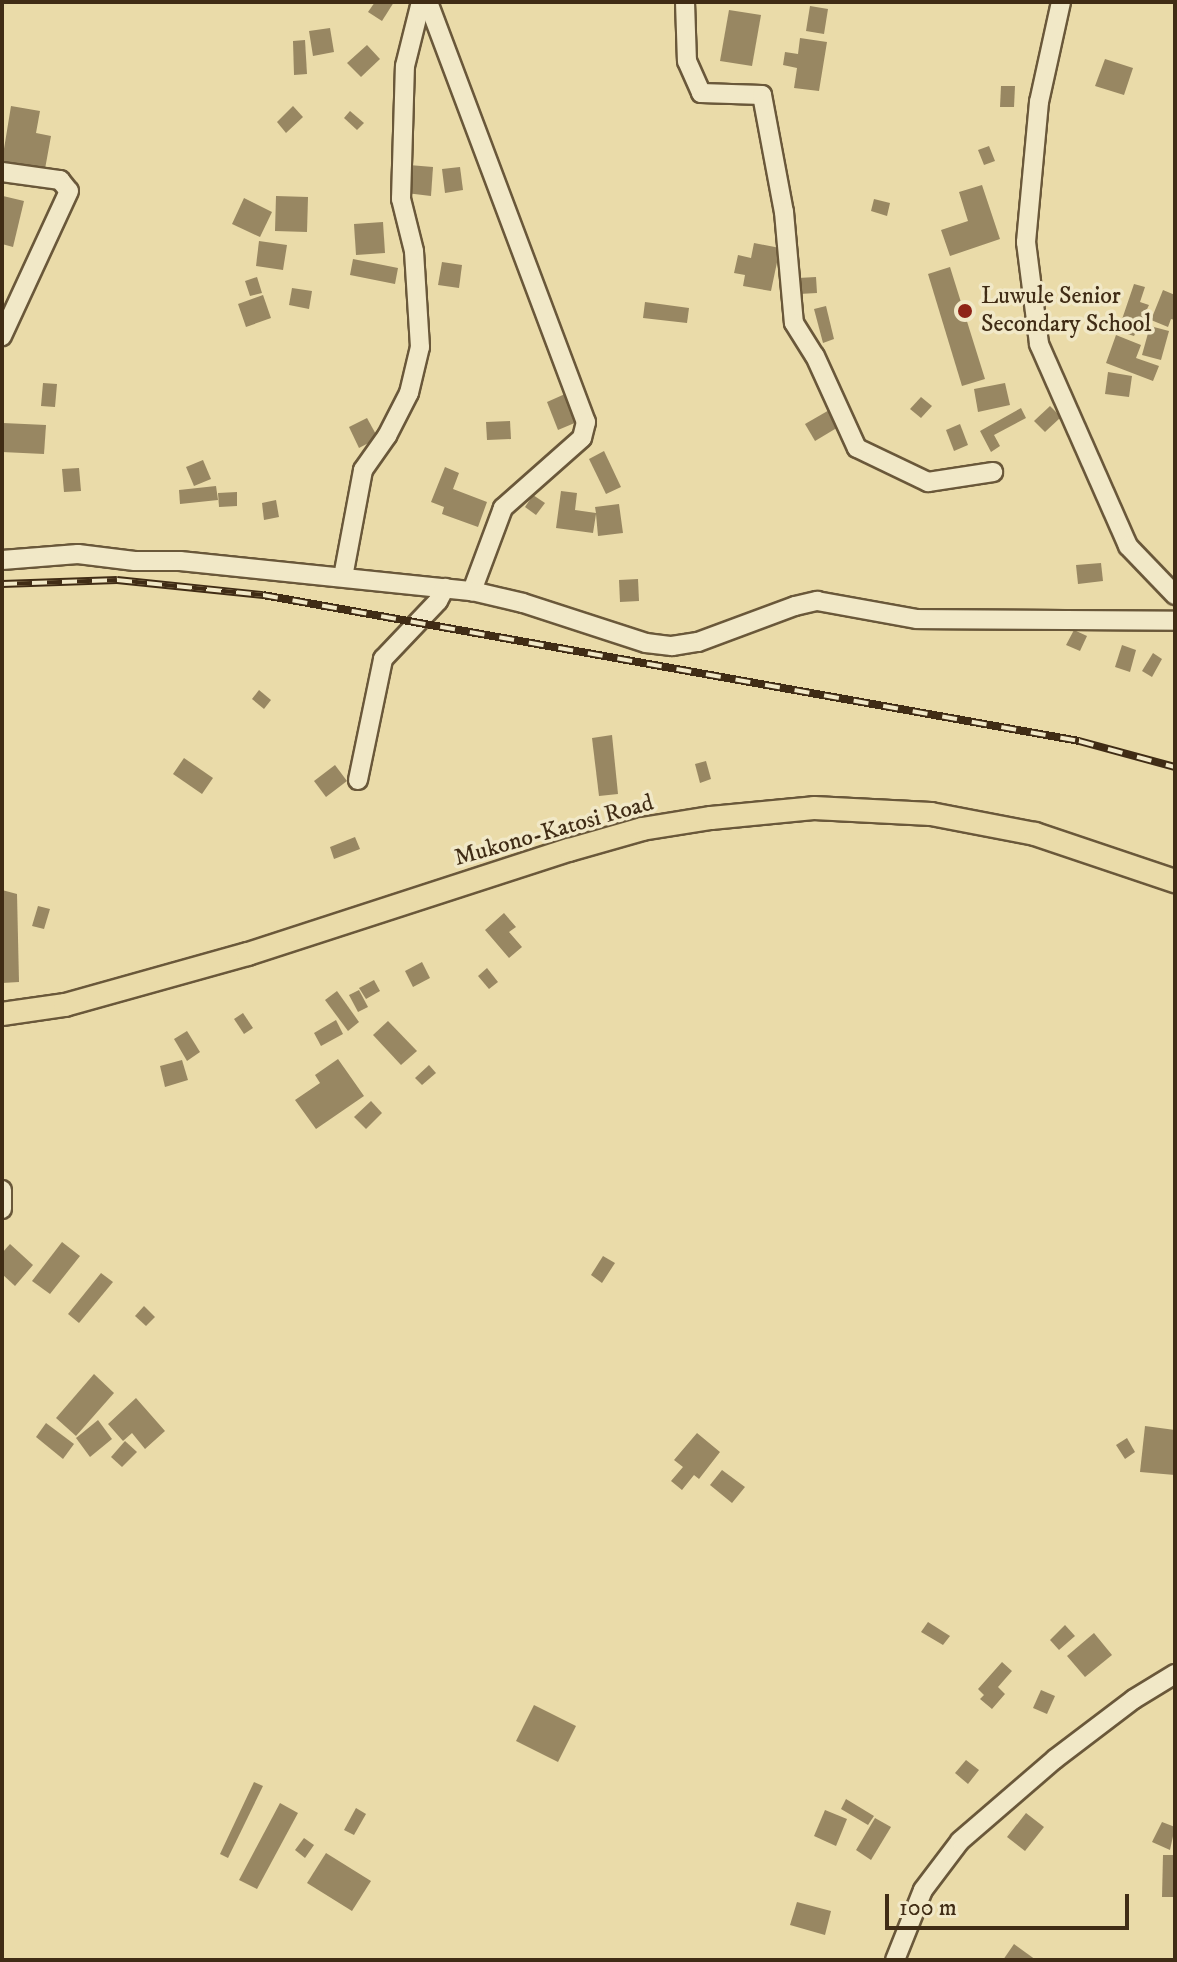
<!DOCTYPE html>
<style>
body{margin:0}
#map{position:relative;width:1177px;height:1962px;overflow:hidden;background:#eadba9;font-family:"IM FELL DW Pica",serif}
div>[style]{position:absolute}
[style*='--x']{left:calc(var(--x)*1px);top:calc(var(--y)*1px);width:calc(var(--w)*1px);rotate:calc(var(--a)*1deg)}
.building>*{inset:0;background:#988762}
.roads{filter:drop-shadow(2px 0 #6a583a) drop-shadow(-2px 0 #6a583a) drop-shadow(0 2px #6a583a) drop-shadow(0 -2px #6a583a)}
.minor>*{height:18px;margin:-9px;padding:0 9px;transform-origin:9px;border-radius:9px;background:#f1e8c7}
.major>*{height:22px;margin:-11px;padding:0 11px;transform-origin:11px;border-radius:11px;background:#eadba9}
.rail>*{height:8px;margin-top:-4px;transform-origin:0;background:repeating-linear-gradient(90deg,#f1e8c7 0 15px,#402c15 0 30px);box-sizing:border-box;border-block:2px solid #402c15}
.dots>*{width:22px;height:22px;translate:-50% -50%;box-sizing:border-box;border:4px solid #f1e8c7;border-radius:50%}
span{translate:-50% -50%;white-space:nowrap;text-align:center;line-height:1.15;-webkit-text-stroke:7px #f1e8c7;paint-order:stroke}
.poi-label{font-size:24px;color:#402c15}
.left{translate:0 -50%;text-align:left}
.street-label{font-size:24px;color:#402c15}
.frame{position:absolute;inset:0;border:4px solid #402c15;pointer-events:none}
.scale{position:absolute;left:885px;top:1894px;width:244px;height:36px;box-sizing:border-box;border:4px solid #402c15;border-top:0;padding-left:10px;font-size:24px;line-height:28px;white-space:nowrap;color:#402c15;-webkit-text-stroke:6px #f1e8c7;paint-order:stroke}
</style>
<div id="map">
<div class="building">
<div style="clip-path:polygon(375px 2px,394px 2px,382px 21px,368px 12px)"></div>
<div style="clip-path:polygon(810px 6px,828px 9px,824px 34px,806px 31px)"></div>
<div style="clip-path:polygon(729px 10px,761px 15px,752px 66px,720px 61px)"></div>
<div style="clip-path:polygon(330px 28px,334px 52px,313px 56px,309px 31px)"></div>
<div style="clip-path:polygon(800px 38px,827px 42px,819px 91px,794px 88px,797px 68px,783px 65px,785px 52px,798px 54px)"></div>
<div style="clip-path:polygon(305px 40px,307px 74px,294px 75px,293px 41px)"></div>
<div style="clip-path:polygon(367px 45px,380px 59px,361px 77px,347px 63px)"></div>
<div style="clip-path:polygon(1105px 59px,1133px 68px,1124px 95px,1095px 86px)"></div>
<div style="clip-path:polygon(1001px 86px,1015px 86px,1014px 107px,1000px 107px)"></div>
<div style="clip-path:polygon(11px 106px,40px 111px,36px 133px,51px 136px,45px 169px,2px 161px)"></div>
<div style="clip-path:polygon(293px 106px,303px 117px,286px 133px,277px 122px)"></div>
<div style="clip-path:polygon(350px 111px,364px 123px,357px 130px,344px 118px)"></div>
<div style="clip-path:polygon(989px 146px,995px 161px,984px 165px,978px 150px)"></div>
<div style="clip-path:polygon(409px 165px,433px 167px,431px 196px,406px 193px)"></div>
<div style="clip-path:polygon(460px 167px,463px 190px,445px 193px,442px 169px)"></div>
<div style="clip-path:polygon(982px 185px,1000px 239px,950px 256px,941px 230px,968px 221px,959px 192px)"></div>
<div style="clip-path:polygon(3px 196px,24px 201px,13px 247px,2px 244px)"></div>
<div style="clip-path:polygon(276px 196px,308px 197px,307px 232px,275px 231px)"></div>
<div style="clip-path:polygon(244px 198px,272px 212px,260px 237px,232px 224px)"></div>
<div style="clip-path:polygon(874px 199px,890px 203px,887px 216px,871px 211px)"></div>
<div style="clip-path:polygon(383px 222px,385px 253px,356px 255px,354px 224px)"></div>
<div style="clip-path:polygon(259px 241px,287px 245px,283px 270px,256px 266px)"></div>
<div style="clip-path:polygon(754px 243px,780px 248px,771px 291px,743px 286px,745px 275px,734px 273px,738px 255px,751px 258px)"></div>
<div style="clip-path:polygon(353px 259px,398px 268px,395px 284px,350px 275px)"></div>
<div style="clip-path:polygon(442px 262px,462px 265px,459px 288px,438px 285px)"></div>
<div style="clip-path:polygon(950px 267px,985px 379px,962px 386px,928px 274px)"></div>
<div style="clip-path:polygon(257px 277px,262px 293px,250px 296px,245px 281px)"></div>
<div style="clip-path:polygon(816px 277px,817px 293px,799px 294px,798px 278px)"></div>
<div style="clip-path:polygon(1134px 284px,1145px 287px,1140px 302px,1149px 305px,1134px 336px,1118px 331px)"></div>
<div style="clip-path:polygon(292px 288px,312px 291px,309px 309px,289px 305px)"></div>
<div style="clip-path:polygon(1163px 290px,1175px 295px,1175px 320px,1171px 319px,1168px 327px,1151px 320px)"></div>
<div style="clip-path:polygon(263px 295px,271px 318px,246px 327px,238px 304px)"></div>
<div style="clip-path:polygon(645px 302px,689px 308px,687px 323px,643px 318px)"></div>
<div style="clip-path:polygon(826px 306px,834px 339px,823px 343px,814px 309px)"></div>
<div style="clip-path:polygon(1150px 326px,1169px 331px,1161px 360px,1142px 355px)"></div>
<div style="clip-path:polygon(1116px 335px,1141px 345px,1136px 358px,1159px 366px,1153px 381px,1106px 363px)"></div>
<div style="clip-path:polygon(1108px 372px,1132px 376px,1129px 397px,1105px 394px)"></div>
<div style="clip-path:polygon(43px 383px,57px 384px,55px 407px,41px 406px)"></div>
<div style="clip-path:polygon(1005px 383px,1010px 405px,978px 412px,974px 389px)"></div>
<div style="clip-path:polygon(565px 394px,577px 422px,558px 430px,547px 402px)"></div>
<div style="clip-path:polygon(921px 397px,932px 406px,921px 418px,910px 409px)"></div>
<div style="clip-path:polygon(1050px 406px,1061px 417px,1045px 432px,1034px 421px)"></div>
<div style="clip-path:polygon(1021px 408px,1026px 418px,994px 435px,1000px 446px,991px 452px,980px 431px)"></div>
<div style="clip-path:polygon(831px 409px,840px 426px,815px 441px,805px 424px)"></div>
<div style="clip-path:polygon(367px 418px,378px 438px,359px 448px,349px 427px)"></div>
<div style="clip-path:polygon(510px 421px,511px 439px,487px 440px,486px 422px)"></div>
<div style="clip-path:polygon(3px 423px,46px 425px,44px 454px,2px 452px)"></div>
<div style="clip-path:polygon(960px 424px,968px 445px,954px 451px,946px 430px)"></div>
<div style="clip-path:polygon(604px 451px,621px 487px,606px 494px,589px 459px)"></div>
<div style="clip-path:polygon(203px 460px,211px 479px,194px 486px,186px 467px)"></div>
<div style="clip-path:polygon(445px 467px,459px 473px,453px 489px,487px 502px,478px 527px,442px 514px,444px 507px,431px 502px)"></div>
<div style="clip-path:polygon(79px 468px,81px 491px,64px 492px,62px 469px)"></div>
<div style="clip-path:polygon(216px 486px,218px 500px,180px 504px,179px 490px)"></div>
<div style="clip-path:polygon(561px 491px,577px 493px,575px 510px,596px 513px,595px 507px,619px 504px,623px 533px,598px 536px,596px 514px,593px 533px,556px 528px)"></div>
<div style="clip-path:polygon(237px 492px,237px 506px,219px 507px,218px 493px)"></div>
<div style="clip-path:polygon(533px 495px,545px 503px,536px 515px,525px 507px)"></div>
<div style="clip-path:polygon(276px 500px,279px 517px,264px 520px,262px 503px)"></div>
<div style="clip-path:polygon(1101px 563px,1103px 581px,1078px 584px,1076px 565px)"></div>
<div style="clip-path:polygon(638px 579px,639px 601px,620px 602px,619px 580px)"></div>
<div style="clip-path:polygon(1074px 630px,1087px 636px,1080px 651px,1066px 645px)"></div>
<div style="clip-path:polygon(1122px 645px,1136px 650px,1130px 672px,1115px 667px)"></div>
<div style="clip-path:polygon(1153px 653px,1162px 659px,1152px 677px,1142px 671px)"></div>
<div style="clip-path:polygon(259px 690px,271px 700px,264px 709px,252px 699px)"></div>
<div style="clip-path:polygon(612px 735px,618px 794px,599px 796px,592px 738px)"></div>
<div style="clip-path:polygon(184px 758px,213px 778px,202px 794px,173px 774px)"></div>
<div style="clip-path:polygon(706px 761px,711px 779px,700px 783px,695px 764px)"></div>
<div style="clip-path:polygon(335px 765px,347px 781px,326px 797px,314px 781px)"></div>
<div style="clip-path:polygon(355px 837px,360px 849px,334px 859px,330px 847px)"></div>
<div style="clip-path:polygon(2px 890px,17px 894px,19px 982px,2px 983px)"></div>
<div style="clip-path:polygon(38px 906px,50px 909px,44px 929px,32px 926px)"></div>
<div style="clip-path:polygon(504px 913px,516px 927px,509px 932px,522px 947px,509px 958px,485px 930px)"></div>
<div style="clip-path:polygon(422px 962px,430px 978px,413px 987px,405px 971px)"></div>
<div style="clip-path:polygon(487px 968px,498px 982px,489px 989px,478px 976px)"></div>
<div style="clip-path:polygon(374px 980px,380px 991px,366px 999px,359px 988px)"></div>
<div style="clip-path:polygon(359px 990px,368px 1007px,358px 1012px,349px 995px)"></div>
<div style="clip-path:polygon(337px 991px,359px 1022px,348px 1031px,325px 1000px)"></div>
<div style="clip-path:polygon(243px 1013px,253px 1028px,244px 1034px,234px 1019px)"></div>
<div style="clip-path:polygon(336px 1020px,343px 1034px,321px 1046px,314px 1033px)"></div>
<div style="clip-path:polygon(388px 1021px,417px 1051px,401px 1065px,373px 1035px)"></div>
<div style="clip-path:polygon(187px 1031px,200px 1052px,187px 1061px,174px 1039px)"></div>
<div style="clip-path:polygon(338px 1059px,364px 1096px,316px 1129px,295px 1100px,320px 1083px,315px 1075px)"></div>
<div style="clip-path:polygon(182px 1060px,188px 1080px,165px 1087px,160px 1066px)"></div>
<div style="clip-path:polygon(429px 1065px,436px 1073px,422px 1085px,415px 1078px)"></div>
<div style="clip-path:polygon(371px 1101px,382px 1113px,366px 1129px,354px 1117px)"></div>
<div style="clip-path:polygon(62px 1242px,80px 1256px,50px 1294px,32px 1281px)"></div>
<div style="clip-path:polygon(10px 1244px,33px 1265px,15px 1286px,2px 1274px,2px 1253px)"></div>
<div style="clip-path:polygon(603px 1256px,615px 1263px,602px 1283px,591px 1275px)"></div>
<div style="clip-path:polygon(101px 1273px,113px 1282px,79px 1323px,68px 1314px)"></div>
<div style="clip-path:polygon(144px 1306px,155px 1317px,146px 1326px,135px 1316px)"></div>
<div style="clip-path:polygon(94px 1374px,114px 1393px,76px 1436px,56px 1418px)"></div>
<div style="clip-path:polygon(136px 1398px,165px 1431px,145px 1449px,132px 1433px,123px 1441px,108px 1424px)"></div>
<div style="clip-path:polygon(98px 1420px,112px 1439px,90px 1457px,76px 1438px)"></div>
<div style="clip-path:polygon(46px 1423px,74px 1444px,63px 1459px,36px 1437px)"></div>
<div style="clip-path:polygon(1145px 1426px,1175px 1430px,1175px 1475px,1140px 1472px)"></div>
<div style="clip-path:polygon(697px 1433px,720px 1452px,699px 1479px,694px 1475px,682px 1490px,671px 1481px,683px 1467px,674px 1460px)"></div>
<div style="clip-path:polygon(1127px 1438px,1135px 1452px,1125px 1459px,1116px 1445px)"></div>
<div style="clip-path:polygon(125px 1441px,137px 1452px,122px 1467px,111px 1457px)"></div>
<div style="clip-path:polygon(722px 1470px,745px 1487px,732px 1503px,710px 1485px)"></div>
<div style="clip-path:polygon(928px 1622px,950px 1636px,943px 1645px,921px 1632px)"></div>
<div style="clip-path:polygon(1065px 1625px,1075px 1636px,1059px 1650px,1050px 1640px)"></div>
<div style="clip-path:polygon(1094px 1633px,1112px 1655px,1085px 1677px,1067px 1656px)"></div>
<div style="clip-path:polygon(1002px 1662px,1012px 1671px,998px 1687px,1005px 1694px,992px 1709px,980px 1699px,984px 1695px,978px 1689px)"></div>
<div style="clip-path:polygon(1041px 1690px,1055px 1696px,1047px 1714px,1033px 1708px)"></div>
<div style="clip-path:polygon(534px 1705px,576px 1726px,558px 1762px,516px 1741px)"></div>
<div style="clip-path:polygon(966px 1760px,979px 1770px,968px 1784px,955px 1773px)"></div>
<div style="clip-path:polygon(254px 1782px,263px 1786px,228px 1858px,220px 1854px)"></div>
<div style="clip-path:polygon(846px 1799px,874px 1816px,868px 1825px,841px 1809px)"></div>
<div style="clip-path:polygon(280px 1803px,298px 1813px,257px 1889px,239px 1880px)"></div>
<div style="clip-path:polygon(356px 1808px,366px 1814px,354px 1835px,344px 1830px)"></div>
<div style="clip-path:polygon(825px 1810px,847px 1819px,836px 1846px,814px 1836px)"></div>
<div style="clip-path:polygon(1026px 1813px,1044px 1827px,1025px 1851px,1007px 1837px)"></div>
<div style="clip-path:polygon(875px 1818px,891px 1827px,871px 1860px,856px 1850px)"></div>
<div style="clip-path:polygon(1162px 1822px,1175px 1827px,1170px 1850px,1152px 1842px)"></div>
<div style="clip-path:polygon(304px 1838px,314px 1845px,305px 1858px,295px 1850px)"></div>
<div style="clip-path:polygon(326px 1853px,371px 1881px,352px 1911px,307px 1883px)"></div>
<div style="clip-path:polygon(1163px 1855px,1175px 1855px,1175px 1897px,1162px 1897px)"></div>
<div style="clip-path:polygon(797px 1902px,831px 1911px,825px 1935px,790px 1925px)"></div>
<div style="clip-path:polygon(1014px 1944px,1036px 1960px,1003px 1960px)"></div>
</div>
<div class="roads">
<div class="minor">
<div style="--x:428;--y:2;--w:449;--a:69.4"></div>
<div style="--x:586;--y:422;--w:16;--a:104"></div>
<div style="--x:582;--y:438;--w:106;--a:138.5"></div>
<div style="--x:503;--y:508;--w:89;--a:110.5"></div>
<div style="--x:685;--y:2;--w:59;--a:88.1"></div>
<div style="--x:687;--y:61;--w:35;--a:66"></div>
<div style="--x:701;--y:93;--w:61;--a:1.9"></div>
<div style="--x:762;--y:95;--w:119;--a:79.4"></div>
<div style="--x:784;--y:212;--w:111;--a:84.9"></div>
<div style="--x:794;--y:323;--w:39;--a:58"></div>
<div style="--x:815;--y:356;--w:101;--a:65.5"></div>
<div style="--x:857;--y:448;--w:79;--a:25.6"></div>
<div style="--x:928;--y:482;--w:66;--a:-8.7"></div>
<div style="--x:1061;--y:2;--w:102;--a:102.4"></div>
<div style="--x:1039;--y:102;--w:141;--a:95.3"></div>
<div style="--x:1026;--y:242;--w:103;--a:82.7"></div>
<div style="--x:1039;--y:344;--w:221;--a:66.2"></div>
<div style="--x:1128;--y:546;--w:68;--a:46.2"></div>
<div style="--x:2;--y:172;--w:59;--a:7.9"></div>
<div style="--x:60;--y:180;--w:14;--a:51"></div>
<div style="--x:69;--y:191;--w:160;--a:114.8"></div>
<div style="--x:2;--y:560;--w:76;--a:-4.5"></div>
<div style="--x:78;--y:554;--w:57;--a:7"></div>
<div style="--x:135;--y:561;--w:45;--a:0"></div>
<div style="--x:180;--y:561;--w:294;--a:5.9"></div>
<div style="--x:472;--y:591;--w:52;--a:13.2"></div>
<div style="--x:523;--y:603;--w:129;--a:18"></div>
<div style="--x:646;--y:643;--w:26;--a:7"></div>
<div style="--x:672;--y:646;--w:26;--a:-9"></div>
<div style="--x:698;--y:642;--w:103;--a:-20.4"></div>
<div style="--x:795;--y:606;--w:23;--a:-13"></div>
<div style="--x:817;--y:601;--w:102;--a:10.2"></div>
<div style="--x:917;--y:619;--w:258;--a:0.4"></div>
<div style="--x:343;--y:577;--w:109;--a:-79.4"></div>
<div style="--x:363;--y:470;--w:42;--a:-54.8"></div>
<div style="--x:387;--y:436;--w:48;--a:-62.9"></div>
<div style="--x:409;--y:393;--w:47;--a:-76.6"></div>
<div style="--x:420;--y:347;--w:96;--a:-93.6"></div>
<div style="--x:414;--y:251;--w:54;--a:-104"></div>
<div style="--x:401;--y:199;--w:133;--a:-88.3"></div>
<div style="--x:405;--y:66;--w:66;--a:-76"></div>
<div style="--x:358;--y:780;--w:124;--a:-78.3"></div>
<div style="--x:383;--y:659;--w:80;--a:-46.5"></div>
<div style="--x:438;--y:601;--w:15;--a:-62"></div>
<div style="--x:2;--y:1190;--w:19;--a:90"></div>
<div style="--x:895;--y:1960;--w:75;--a:-68.2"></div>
<div style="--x:923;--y:1890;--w:61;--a:-52.9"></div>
<div style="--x:960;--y:1841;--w:125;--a:-40.8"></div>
<div style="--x:1055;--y:1759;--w:99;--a:-37.2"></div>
<div style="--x:1134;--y:1699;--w:48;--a:-31.4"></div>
</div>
<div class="major">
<div style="--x:2;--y:1014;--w:64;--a:-8.1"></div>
<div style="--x:65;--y:1005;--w:190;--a:-15.6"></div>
<div style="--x:248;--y:954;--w:337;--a:-18"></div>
<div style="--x:569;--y:850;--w:76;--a:-16"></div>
<div style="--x:642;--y:829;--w:70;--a:-9.1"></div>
<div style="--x:711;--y:818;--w:103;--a:-5.5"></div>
<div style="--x:814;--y:808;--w:117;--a:2.9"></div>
<div style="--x:931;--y:814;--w:106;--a:10.9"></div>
<div style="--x:1035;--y:834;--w:148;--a:18.6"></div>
</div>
</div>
<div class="rail">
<div style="--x:2;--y:584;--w:115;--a:-2"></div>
<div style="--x:117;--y:580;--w:147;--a:5.9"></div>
<div style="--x:263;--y:595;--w:829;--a:10.14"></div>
<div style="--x:1079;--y:741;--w:99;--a:15.2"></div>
</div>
<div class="dots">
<div style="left:965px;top:311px;background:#8f2418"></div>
</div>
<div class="poi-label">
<span class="left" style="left:981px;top:311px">Luwule Senior<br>Secondary School</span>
</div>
<div class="street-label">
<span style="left:554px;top:831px;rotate:-16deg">Mukono-Katosi Road</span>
</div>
<div class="frame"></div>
<div class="scale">100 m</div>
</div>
